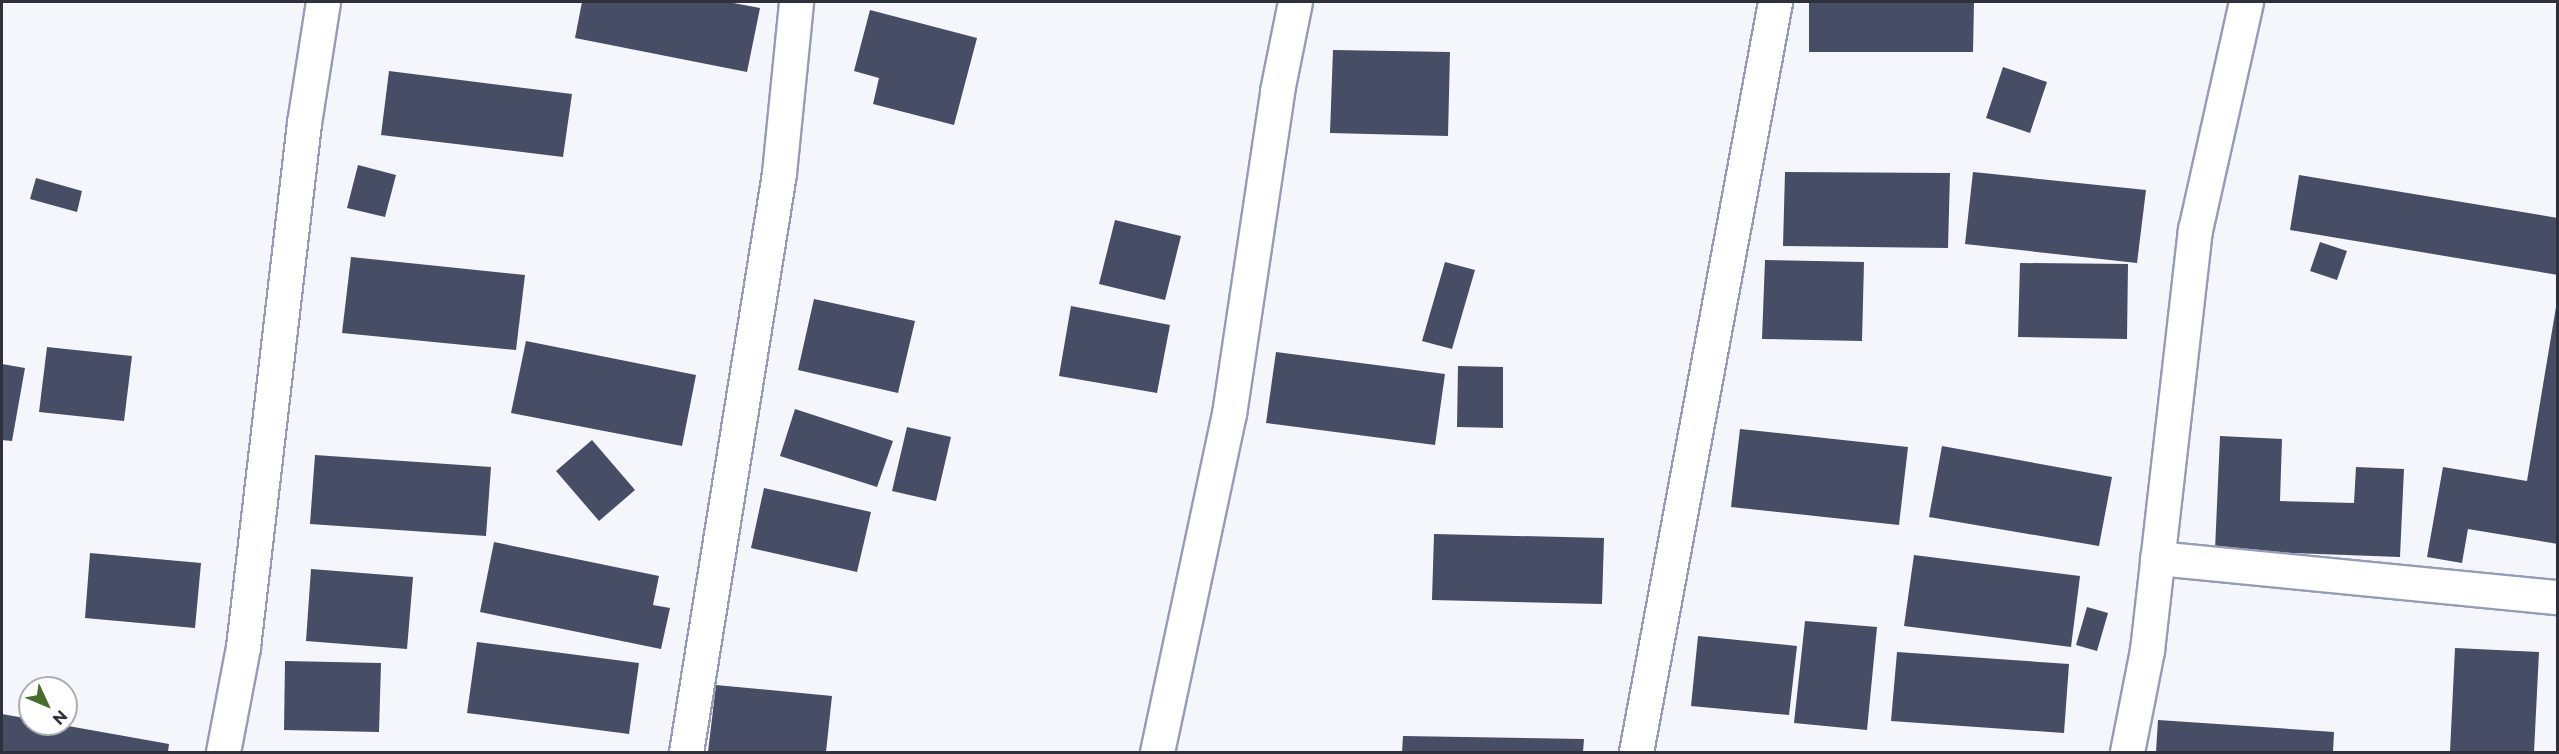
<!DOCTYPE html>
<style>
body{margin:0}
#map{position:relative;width:2559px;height:754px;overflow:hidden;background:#f4f6fc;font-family:Montserrat,sans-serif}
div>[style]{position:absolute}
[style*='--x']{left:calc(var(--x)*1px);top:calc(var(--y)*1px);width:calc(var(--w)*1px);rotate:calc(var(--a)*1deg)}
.building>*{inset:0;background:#474d65}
.roads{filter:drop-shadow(2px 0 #959cb7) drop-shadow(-2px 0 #959cb7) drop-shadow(0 2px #959cb7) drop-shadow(0 -2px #959cb7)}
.minor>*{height:33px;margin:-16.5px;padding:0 16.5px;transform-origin:16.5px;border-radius:16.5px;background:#fff}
span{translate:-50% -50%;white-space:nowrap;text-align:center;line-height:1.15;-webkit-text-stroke:6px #fff;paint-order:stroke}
.frame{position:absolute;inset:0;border:3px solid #2e313c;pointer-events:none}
.north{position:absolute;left:18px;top:676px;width:60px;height:60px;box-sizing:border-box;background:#fff;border:2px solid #abadb1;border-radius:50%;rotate:134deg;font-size:16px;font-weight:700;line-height:24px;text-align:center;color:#2e313c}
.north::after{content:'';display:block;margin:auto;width:21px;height:27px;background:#476e28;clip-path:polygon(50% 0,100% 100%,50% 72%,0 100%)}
</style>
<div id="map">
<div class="building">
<div style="clip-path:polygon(582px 2px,728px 2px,760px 8px,747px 72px,575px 38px)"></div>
<div style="clip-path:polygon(1809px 2px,1974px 2px,1973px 52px,1809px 52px)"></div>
<div style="clip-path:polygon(870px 10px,977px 38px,954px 125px,873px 104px,879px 78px,854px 71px)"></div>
<div style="clip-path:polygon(1333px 50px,1450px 52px,1448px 136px,1330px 133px)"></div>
<div style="clip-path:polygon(2003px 67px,2047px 82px,2030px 133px,1986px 118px)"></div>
<div style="clip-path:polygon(389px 71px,572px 94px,563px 157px,381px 135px)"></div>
<div style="clip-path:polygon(358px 165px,396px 175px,385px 217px,347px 208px)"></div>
<div style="clip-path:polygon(1785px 172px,1950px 173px,1948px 248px,1783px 246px)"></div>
<div style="clip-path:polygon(1973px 172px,2146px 190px,2137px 263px,1965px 244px)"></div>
<div style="clip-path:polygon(2299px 175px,2558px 218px,2558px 275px,2290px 230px)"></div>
<div style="clip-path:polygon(36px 178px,82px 191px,77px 212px,30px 199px)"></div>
<div style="clip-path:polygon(1115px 220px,1181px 236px,1165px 300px,1099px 284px)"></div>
<div style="clip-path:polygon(2320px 242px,2347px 251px,2337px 280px,2310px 271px)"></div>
<div style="clip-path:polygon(351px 257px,525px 275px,516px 350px,342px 333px)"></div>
<div style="clip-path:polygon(1765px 260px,1864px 262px,1862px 341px,1762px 339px)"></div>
<div style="clip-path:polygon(1445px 262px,1475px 270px,1452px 349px,1422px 341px)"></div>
<div style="clip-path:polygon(2020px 263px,2128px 264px,2127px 339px,2018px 337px)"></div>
<div style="clip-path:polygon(814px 299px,915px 321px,898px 393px,798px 370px)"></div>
<div style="clip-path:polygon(1071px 306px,1170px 325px,1157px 393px,1059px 376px)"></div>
<div style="clip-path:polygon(2556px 307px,2558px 544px,2468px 529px,2462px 563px,2427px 557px,2443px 467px,2527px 481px)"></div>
<div style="clip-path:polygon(526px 341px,696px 375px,682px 446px,511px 413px)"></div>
<div style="clip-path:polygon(47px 347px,132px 356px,124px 421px,39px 412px)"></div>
<div style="clip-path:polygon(1276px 352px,1445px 374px,1435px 445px,1266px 423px)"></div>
<div style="clip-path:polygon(2px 364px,25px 368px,12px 441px,2px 440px)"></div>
<div style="clip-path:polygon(1458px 366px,1503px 367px,1503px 428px,1457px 427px)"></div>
<div style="clip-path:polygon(795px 409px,893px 441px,877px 487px,780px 456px)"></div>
<div style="clip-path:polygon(907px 427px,951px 437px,936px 501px,892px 491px)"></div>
<div style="clip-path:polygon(1740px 429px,1908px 447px,1899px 525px,1731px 507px)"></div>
<div style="clip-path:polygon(2220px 436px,2282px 439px,2280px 501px,2354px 503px,2356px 467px,2404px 469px,2400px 557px,2215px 550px)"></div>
<div style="clip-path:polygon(592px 440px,635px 490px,599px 521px,556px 471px)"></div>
<div style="clip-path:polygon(1942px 446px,2112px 477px,2099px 546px,1929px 517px)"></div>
<div style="clip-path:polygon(315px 455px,491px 467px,486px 536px,310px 524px)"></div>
<div style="clip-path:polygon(764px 488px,871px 512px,857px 572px,751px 548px)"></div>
<div style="clip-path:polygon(1434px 534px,1604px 538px,1602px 604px,1432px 600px)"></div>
<div style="clip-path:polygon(494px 542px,659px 576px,653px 605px,670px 608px,661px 649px,480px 612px)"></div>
<div style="clip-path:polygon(90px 553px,201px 563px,195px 628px,85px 618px)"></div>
<div style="clip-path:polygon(1914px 555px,2080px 576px,2071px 647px,1904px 626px)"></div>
<div style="clip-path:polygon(311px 569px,413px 577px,407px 649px,306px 641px)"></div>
<div style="clip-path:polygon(2087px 607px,2108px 613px,2097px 651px,2076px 645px)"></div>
<div style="clip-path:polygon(1805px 621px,1877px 627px,1867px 730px,1794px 723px)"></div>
<div style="clip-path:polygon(1698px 636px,1797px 646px,1789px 715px,1691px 706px)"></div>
<div style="clip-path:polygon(477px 642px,639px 663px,629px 734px,467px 713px)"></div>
<div style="clip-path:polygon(2455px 648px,2539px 652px,2534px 752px,2450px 752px)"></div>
<div style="clip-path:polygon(1897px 652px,2069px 664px,2064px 733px,1891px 721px)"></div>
<div style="clip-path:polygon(285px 661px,381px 663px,379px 732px,284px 730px)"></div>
<div style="clip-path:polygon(716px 685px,832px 696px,826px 752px,708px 752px)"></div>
<div style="clip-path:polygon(2px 714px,30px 719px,30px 724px,57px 724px,169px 744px,168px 752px,2px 752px)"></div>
<div style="clip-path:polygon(2158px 720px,2334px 732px,2333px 752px,2156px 752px)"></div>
<div style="clip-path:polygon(1403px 736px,1584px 739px,1583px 752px,1402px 752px)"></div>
</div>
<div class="roads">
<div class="minor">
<div style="--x:2157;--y:558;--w:403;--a:5.6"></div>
<div style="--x:223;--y:752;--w:107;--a:-79.2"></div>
<div style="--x:243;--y:647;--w:528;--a:-83.36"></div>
<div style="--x:304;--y:123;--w:122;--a:-81.1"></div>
<div style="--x:686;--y:752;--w:586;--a:-80.87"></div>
<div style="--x:779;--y:173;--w:172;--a:-84.3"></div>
<div style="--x:1157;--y:752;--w:346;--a:-78"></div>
<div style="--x:1229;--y:414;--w:327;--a:-81.5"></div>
<div style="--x:1277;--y:91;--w:91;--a:-78.6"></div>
<div style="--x:1636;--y:752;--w:763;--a:-79.5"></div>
<div style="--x:2127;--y:752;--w:104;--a:-78.9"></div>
<div style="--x:2147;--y:650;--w:423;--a:-83.5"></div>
<div style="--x:2195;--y:230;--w:234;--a:-77.4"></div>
</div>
</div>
<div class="frame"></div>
<div class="north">N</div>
</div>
